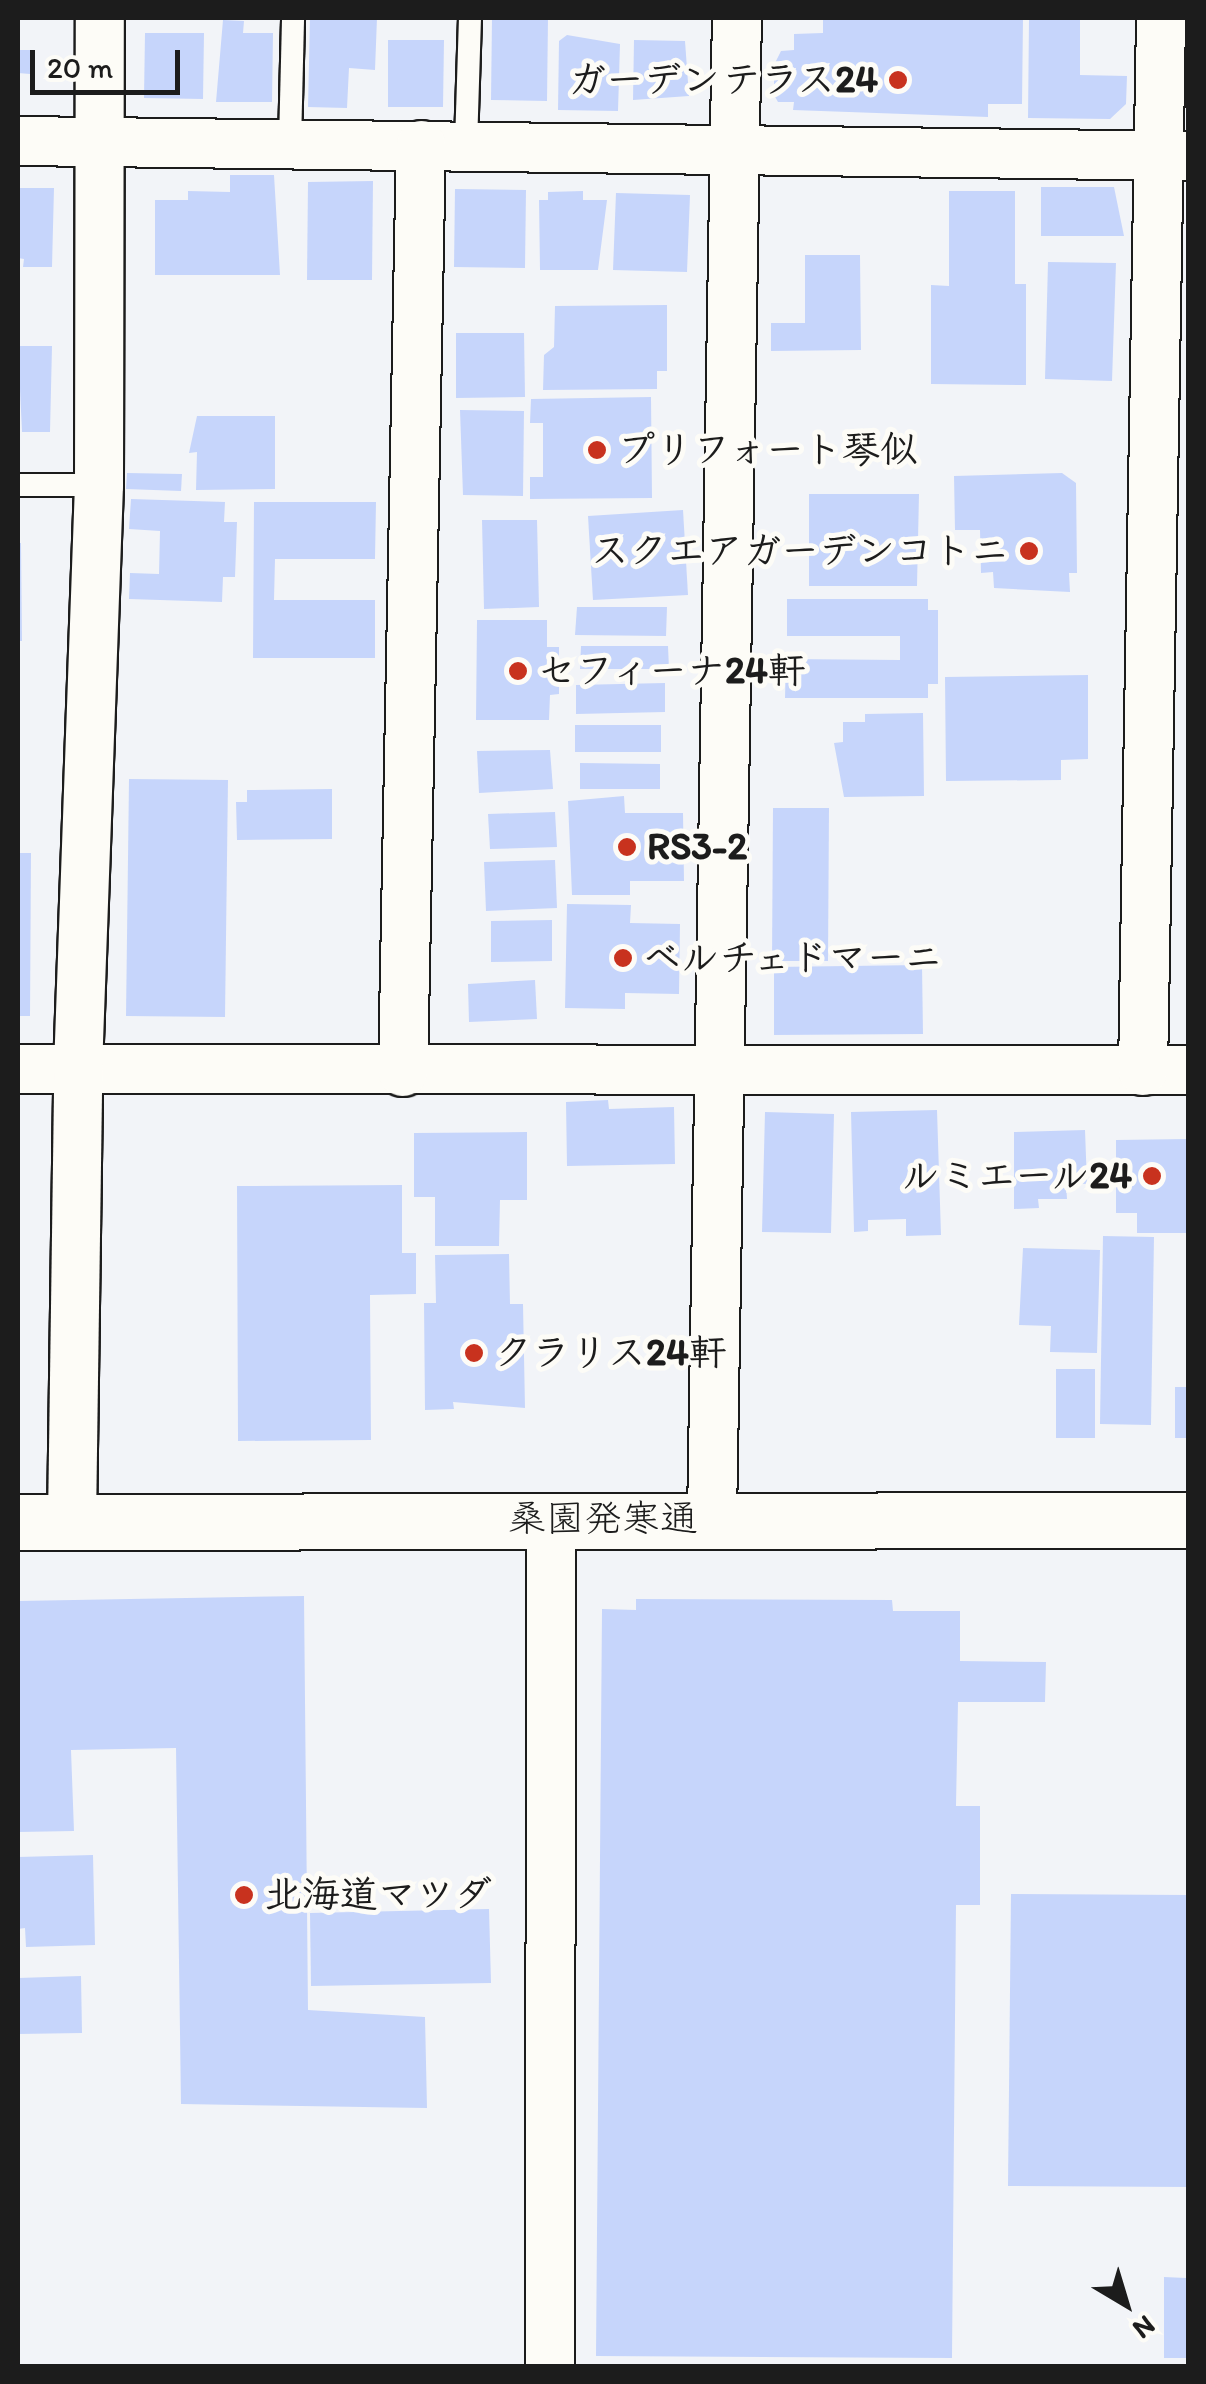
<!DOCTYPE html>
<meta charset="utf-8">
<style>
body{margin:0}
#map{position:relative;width:1206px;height:2384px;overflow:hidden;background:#f2f4f8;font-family:Itim,"Klee One",sans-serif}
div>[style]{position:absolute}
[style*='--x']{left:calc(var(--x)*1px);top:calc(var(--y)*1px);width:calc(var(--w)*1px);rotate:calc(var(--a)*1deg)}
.building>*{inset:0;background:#c6d5fb}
.roads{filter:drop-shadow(2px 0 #1c1c1c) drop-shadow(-2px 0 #1c1c1c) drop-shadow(0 2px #1c1c1c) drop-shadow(0 -2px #1c1c1c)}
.service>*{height:22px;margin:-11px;padding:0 11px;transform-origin:11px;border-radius:11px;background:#fdfcf7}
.minor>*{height:48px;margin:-24px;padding:0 24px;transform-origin:24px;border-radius:24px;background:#fdfcf7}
.tertiary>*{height:55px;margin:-27.5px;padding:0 27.5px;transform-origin:27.5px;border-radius:27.5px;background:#fdfcf7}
.dots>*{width:28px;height:28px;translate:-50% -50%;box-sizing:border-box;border:5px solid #fdfcf7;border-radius:50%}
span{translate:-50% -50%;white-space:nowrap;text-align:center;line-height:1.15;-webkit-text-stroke:10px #fdfcf7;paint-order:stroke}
.poi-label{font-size:38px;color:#1c1c1c;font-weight:700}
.right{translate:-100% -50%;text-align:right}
.left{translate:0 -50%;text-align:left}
.street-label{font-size:38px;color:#1c1c1c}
.frame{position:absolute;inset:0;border:20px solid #1c1c1c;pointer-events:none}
.north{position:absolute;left:1076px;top:2254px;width:100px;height:100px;-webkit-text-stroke:8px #fdfcf7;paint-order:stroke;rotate:142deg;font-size:28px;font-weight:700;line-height:40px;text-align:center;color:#1c1c1c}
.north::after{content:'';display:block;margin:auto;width:35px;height:45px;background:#1c1c1c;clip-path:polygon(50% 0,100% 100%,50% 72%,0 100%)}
.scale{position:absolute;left:30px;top:50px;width:150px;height:45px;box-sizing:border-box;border:5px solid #1c1c1c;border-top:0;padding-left:12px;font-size:30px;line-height:35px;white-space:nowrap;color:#1c1c1c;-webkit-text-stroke:8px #fdfcf7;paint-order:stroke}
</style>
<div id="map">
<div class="building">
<div style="clip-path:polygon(310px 18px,377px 18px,375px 70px,349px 68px,347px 108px,308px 107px)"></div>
<div style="clip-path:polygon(492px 18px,548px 18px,547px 101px,491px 100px)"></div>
<div style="clip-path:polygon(823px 18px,1023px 18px,1022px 104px,988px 104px,988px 117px,793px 110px,794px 102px,778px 102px,774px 95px,774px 65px,781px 51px,794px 50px,794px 34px,823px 33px)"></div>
<div style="clip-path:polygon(1029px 18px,1080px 18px,1080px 75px,1127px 76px,1126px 104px,1110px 119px,1028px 118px)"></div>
<div style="clip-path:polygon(223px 20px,244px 21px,243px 33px,273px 33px,272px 102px,216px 102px)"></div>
<div style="clip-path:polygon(145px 33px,204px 33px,203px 99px,144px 98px)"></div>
<div style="clip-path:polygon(567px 35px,620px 44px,618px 111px,558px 110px,559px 41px)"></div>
<div style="clip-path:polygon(388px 40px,444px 40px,443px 107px,388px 107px)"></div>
<div style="clip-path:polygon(634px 40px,685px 41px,689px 96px,633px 100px)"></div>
<div style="clip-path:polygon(18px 50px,31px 50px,30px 74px,18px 73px)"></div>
<div style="clip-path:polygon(230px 175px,274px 175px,280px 275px,155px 275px,155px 200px,188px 200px,188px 191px,230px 192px)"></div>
<div style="clip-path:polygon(373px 181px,372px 280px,307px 280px,308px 182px)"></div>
<div style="clip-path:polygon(1041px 187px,1114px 187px,1124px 236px,1041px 236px)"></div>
<div style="clip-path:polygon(18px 188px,54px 188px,52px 267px,23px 267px,24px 259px,18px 258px)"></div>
<div style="clip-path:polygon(455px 189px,526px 190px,525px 268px,454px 267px)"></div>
<div style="clip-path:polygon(583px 191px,583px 200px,607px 200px,598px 270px,540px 270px,539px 200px,548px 200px,548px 192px)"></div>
<div style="clip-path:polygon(949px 191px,1015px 191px,1015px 284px,1026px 284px,1026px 385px,931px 384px,931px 285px,949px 286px)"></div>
<div style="clip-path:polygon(616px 193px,690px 195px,687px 272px,613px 270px)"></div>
<div style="clip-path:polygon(805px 255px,860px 255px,861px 350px,771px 351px,771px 323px,805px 323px)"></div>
<div style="clip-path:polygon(1048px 262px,1116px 263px,1112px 381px,1045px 379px)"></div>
<div style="clip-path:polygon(667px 305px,667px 371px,657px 371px,657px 389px,543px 390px,544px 355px,554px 347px,555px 306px)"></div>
<div style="clip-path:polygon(456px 333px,524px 333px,525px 397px,456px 398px)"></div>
<div style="clip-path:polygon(18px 346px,52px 346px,50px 432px,22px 432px)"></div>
<div style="clip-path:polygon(651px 397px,652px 498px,530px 499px,530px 477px,543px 477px,543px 423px,530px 423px,531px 399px)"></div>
<div style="clip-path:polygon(460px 410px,524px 411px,523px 496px,463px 495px)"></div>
<div style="clip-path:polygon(197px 416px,275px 416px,275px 489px,196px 490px,197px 452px,189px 453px)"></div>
<div style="clip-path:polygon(127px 473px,182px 474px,181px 491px,126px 489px)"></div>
<div style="clip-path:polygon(1062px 473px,1076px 483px,1077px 573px,1069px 573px,1070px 592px,994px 588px,993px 572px,981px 573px,980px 530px,955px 530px,954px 476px)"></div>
<div style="clip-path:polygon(809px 494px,919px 494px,917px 586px,809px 586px)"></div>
<div style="clip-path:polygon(131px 499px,225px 502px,224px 522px,237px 522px,235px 577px,223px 577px,222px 602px,129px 599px,130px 573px,159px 574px,160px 531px,129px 529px)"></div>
<div style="clip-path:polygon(254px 502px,376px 502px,375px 559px,275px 559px,274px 600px,375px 600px,375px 658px,253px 658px)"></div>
<div style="clip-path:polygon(683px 510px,688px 595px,593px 600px,588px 516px)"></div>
<div style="clip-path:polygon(482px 520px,537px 520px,539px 607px,484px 609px)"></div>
<div style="clip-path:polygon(18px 543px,21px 543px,22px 641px,18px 641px)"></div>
<div style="clip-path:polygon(787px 599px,928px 599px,928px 610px,938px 610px,938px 684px,928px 684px,928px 698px,785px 698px,786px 659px,900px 660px,900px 636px,787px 636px)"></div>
<div style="clip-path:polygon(577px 607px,667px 607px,666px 636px,575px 635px)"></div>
<div style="clip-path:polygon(477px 620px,547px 620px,547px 647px,559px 647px,559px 694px,550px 695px,549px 720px,476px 720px)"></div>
<div style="clip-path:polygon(581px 646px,668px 646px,669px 669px,580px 669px)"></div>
<div style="clip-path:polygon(1088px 675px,1088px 759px,1061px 760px,1061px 780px,946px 781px,945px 677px)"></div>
<div style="clip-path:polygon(665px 683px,665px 712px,576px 714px,576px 685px)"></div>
<div style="clip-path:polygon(923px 713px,924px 796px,844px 797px,834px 743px,843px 742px,843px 722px,865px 722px,865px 714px)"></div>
<div style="clip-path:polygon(575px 725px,661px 725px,661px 752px,575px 752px)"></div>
<div style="clip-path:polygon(550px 750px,553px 789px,479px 793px,477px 751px)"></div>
<div style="clip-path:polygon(580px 763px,660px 764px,660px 789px,580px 789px)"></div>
<div style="clip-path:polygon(129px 779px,228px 780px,225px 1017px,126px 1016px)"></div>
<div style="clip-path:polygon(332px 789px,332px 839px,237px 840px,236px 802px,247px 802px,247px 790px)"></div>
<div style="clip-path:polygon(624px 796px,625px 813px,683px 813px,684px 881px,630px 881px,630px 895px,572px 895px,568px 801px)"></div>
<div style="clip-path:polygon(773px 808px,829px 808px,828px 961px,772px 961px)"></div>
<div style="clip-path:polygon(555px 812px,557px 847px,490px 849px,488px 814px)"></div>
<div style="clip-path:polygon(18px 853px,31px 853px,30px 1016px,18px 1016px)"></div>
<div style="clip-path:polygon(555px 860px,557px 908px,486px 911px,484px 862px)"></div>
<div style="clip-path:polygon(567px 904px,631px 905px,630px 923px,680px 924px,679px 994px,625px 993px,625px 1009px,565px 1008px)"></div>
<div style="clip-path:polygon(552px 920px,552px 961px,491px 962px,491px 921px)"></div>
<div style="clip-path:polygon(922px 965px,923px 1034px,774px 1035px,774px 967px)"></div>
<div style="clip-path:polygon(535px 980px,537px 1019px,469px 1022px,468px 984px)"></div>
<div style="clip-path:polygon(608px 1100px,609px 1109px,674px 1107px,675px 1164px,567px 1166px,566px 1102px)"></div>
<div style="clip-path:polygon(937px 1110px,941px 1235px,906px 1236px,906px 1219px,868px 1220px,868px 1231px,854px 1232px,851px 1112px)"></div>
<div style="clip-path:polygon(765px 1112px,834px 1114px,831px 1233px,762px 1232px)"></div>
<div style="clip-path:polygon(1085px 1130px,1087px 1184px,1066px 1183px,1067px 1199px,1038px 1199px,1039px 1208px,1014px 1209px,1014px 1132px)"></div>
<div style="clip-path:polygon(527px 1132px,527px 1200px,500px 1200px,499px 1246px,435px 1246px,435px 1197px,414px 1197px,414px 1133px)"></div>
<div style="clip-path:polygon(1188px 1139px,1188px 1233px,1137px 1233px,1137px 1213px,1116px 1213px,1116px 1140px)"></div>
<div style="clip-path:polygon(402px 1185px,402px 1253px,416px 1253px,416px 1294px,370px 1295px,371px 1440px,238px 1441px,237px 1186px)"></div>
<div style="clip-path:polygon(1103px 1236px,1154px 1237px,1151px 1425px,1100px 1424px)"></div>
<div style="clip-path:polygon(1023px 1248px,1100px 1250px,1097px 1353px,1050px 1352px,1051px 1326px,1019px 1325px)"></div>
<div style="clip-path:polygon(509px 1254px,510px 1304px,523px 1304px,525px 1408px,453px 1402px,454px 1409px,425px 1410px,424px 1303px,436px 1303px,435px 1255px)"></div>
<div style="clip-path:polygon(1056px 1369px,1095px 1369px,1095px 1438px,1056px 1438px)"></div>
<div style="clip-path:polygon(1175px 1387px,1188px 1387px,1188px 1438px,1175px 1438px)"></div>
<div style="clip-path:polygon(304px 1596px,308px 2010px,425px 2017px,427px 2108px,181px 2104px,176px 1748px,71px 1750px,74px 1831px,18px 1832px,18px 1601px)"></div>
<div style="clip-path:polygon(636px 1599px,892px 1600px,893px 1611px,960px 1611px,960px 1661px,1046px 1662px,1045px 1702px,958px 1702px,956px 1806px,980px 1806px,980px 1905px,956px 1905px,952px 2358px,596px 2356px,602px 1609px,636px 1610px)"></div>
<div style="clip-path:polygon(93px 1855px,95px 1945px,26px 1947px,25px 1928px,18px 1929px,18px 1857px)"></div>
<div style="clip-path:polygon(1011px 1894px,1188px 1895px,1188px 2187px,1008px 2186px)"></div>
<div style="clip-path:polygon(489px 1909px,491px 1983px,311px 1986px,310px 1913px)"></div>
<div style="clip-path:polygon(81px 1976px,82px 2033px,18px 2034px,18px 1978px)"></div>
<div style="clip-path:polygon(1164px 2277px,1186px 2278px,1186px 2358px,1164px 2358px)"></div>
</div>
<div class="roads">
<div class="service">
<div style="--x:290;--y:143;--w:125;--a:-88.6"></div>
<div style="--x:466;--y:145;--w:127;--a:-88.2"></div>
<div style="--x:18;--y:485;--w:81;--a:0"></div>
</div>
<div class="minor">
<div style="--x:18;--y:141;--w:1170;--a:0.73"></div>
<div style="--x:18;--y:1069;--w:1170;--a:0.05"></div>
<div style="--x:1143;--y:1071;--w:1053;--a:-89.02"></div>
<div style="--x:403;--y:1072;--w:927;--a:-88.89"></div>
<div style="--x:712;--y:1519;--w:1501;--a:-89.05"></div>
<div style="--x:72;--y:1522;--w:453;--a:-89.2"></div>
<div style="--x:78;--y:1069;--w:584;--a:-87.94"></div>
<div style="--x:99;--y:485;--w:467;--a:-89.9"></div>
<div style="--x:550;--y:2366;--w:847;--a:-89.93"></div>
</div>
<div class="tertiary">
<div style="--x:18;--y:1522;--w:1170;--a:-0.1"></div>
</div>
</div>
<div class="dots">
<div style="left:898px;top:80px;background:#c8321e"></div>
<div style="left:597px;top:450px;background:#c8321e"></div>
<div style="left:1029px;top:551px;background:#c8321e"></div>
<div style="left:518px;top:671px;background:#c8321e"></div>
<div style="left:627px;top:847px;background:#c8321e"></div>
<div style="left:623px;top:958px;background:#c8321e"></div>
<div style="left:1152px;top:1176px;background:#c8321e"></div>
<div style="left:474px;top:1353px;background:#c8321e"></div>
<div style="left:244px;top:1895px;background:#c8321e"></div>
</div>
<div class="poi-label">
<span class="right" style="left:878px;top:80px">ガーデンテラス24</span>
<span class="left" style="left:617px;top:450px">プリフォート琴似</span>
<span class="right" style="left:1009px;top:551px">スクエアガーデンコトニ</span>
<span class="left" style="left:538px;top:671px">セフィーナ24軒</span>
<span class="left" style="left:647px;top:847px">RS3-2</span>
<span class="left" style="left:643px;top:958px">ベルチェドマーニ</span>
<span class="right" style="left:1132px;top:1176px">ルミエール24</span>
<span class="left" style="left:494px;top:1353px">クラリス24軒</span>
<span class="left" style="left:264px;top:1895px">北海道マツダ</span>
</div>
<div class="street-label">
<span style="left:603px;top:1519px">桑園発寒通</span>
</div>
<div class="frame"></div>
<div class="north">N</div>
<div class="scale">20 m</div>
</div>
